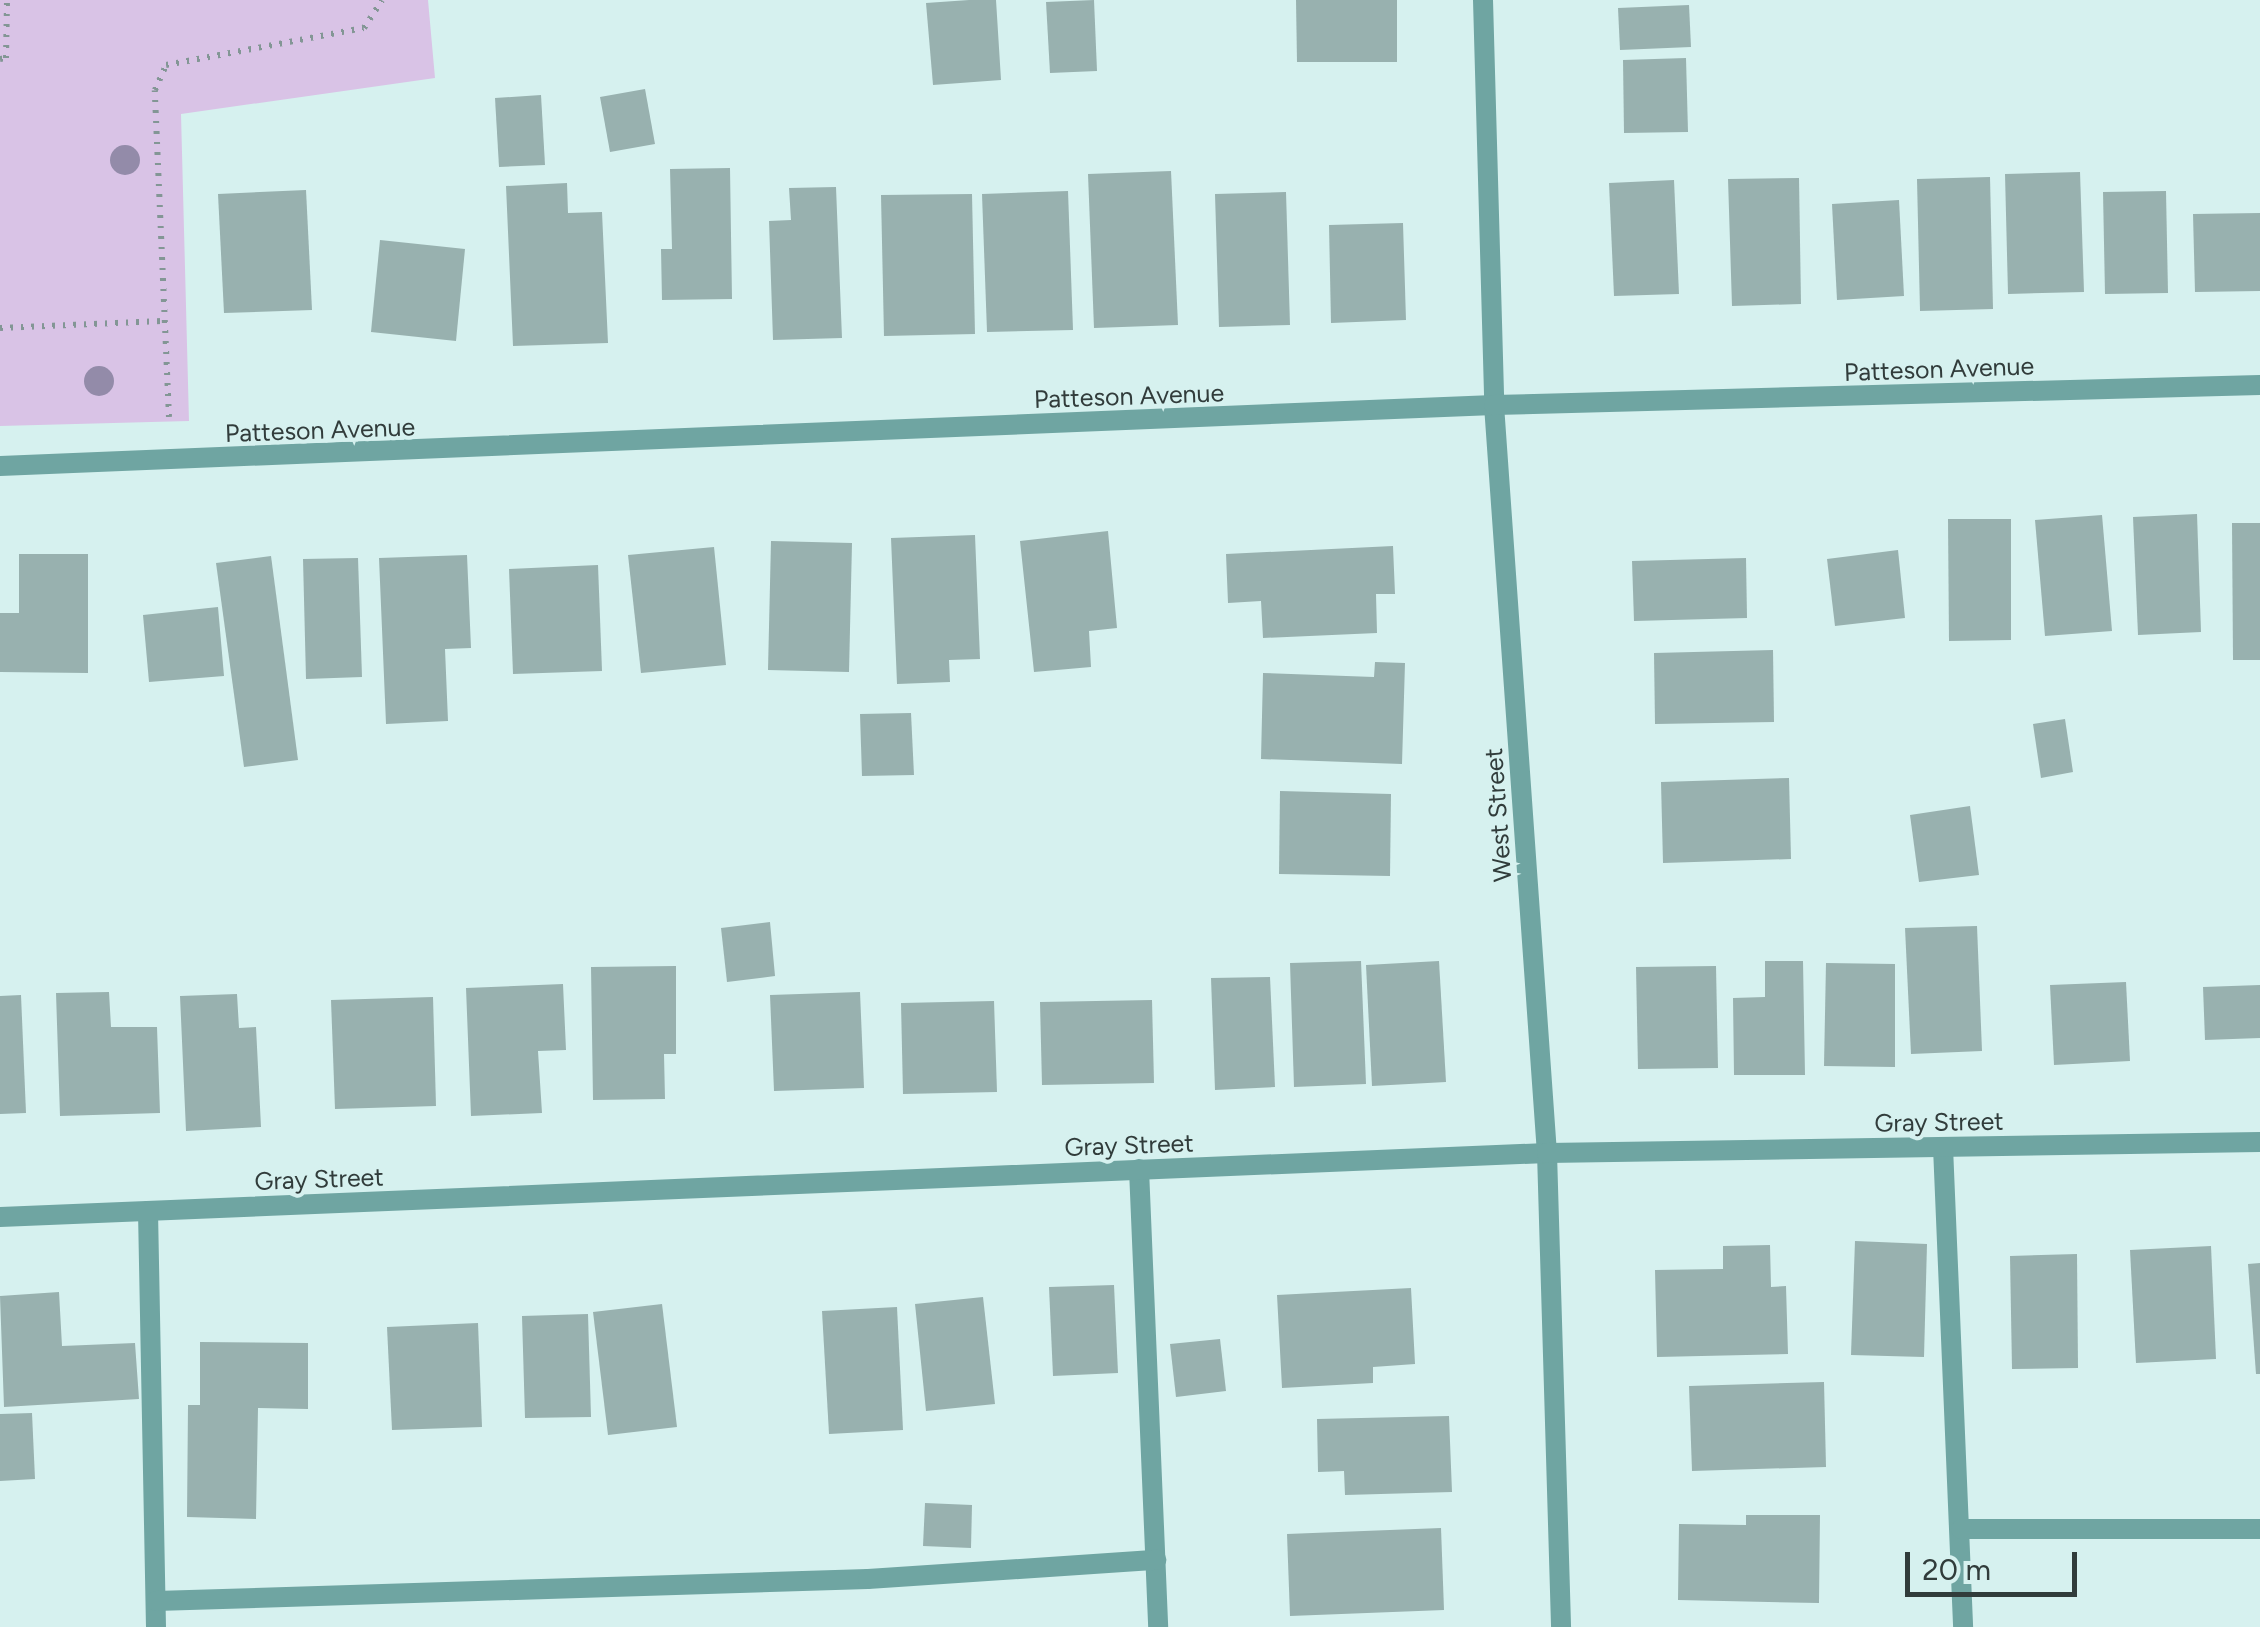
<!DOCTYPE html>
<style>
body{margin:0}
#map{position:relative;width:2260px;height:1627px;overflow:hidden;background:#d6f1ef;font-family:Figtree,sans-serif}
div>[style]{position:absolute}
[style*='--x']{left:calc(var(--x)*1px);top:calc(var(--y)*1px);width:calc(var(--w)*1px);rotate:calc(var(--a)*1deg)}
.green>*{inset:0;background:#d9c3e6}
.building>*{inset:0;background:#98b1af}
.path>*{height:6px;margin-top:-3px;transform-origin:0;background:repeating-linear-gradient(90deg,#839695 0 2.5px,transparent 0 10.5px)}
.lane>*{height:20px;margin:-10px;padding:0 10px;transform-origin:10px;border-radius:10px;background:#6fa5a2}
.street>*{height:20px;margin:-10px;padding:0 10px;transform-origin:10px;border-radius:10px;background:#6fa5a2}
.trees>*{width:30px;height:30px;margin:-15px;border-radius:50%;background:#938ba9}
span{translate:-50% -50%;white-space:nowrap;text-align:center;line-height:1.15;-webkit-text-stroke:8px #d6f1ef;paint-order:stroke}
.street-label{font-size:25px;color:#313c3b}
.scale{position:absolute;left:1905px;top:1552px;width:172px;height:45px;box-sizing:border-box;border:5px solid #313c3b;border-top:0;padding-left:12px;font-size:30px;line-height:35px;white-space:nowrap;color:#313c3b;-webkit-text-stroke:8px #d6f1ef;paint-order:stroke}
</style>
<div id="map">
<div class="green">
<div style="clip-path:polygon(0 0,428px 0,435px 78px,181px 114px,189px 421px,0 426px)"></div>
</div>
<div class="building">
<div style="clip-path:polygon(969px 0,996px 0,1001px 80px,933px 85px,926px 3px)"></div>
<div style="clip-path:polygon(1094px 0,1097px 71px,1050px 73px,1046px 2px)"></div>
<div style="clip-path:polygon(1296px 0,1397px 0,1397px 62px,1297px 62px)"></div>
<div style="clip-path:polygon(1689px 5px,1691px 47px,1620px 50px,1618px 8px)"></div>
<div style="clip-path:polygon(1686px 58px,1688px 132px,1624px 133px,1623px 60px)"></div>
<div style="clip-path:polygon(645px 89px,655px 144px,610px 152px,600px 97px)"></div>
<div style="clip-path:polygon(541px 95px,545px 165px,499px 167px,495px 98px)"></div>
<div style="clip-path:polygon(730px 168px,732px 299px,662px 300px,661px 249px,672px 249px,670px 169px)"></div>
<div style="clip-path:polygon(1171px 171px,1178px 325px,1094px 328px,1088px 174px)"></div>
<div style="clip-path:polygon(2080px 172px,2084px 292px,2008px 294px,2005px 174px)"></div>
<div style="clip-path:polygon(1990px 177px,1993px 309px,1920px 311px,1917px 179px)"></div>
<div style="clip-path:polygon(1799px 178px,1801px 304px,1732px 306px,1728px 179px)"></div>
<div style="clip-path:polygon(1674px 180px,1679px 294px,1614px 296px,1609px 183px)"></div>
<div style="clip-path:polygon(567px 183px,568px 213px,602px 212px,608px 343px,513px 346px,506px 186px)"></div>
<div style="clip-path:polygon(836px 187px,842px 338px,773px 340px,769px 221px,791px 220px,789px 188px)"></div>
<div style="clip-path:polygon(306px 190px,312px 310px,224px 313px,218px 194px)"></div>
<div style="clip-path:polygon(1068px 191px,1073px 330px,987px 332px,982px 194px)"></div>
<div style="clip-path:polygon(2166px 191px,2168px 293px,2105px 294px,2103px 192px)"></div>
<div style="clip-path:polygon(1286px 192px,1290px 325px,1219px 327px,1215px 194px)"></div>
<div style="clip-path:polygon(972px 194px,975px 334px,884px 336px,881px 195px)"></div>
<div style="clip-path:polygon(1899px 200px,1904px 296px,1837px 300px,1832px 204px)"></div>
<div style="clip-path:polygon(2260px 213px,2260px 291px,2195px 292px,2193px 214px)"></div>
<div style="clip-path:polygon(1403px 223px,1406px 320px,1331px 323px,1329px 225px)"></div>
<div style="clip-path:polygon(380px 240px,465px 249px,456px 341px,371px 332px)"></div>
<div style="clip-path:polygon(2197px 514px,2201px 632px,2138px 635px,2133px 517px)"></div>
<div style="clip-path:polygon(2102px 515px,2112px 631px,2045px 636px,2035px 520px)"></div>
<div style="clip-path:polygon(1948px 519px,2011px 519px,2011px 640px,1949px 641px)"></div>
<div style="clip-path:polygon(2232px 523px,2260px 523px,2260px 660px,2233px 660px)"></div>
<div style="clip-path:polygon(1108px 531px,1117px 628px,1089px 631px,1091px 667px,1034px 672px,1020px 541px)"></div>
<div style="clip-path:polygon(975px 535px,980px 659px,949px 660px,950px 682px,897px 684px,891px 538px)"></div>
<div style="clip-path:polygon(771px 541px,852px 543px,849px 672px,768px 670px)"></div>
<div style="clip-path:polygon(1393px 546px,1395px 594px,1376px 594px,1377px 633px,1263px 638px,1261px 601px,1228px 603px,1226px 554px)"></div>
<div style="clip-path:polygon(714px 547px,726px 665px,641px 673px,628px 555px)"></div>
<div style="clip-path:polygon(1898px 550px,1905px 618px,1835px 626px,1827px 559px)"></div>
<div style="clip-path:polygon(19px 554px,88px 554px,88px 673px,0 672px,0 613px,19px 613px)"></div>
<div style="clip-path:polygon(467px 555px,471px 648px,445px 649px,448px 721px,386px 724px,379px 558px)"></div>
<div style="clip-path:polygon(271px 556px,298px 760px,244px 767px,216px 563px)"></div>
<div style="clip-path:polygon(358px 558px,362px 677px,306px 679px,303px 559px)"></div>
<div style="clip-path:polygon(1746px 558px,1747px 618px,1634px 621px,1632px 561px)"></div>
<div style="clip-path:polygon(598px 565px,602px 671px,513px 674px,509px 569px)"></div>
<div style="clip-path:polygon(218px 607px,224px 676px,149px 682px,143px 615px)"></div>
<div style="clip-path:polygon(1773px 650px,1774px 722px,1655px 724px,1654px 653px)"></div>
<div style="clip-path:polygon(1375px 662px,1405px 663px,1402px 764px,1261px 759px,1263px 673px,1374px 677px)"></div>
<div style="clip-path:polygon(911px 713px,914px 775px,862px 776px,860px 714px)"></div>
<div style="clip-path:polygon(2065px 719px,2073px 772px,2041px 778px,2033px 724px)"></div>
<div style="clip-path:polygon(1789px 778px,1791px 859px,1663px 863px,1661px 782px)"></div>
<div style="clip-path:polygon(1280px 791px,1391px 794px,1390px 876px,1279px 874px)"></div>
<div style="clip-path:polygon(1970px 806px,1979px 875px,1919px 882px,1910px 815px)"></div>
<div style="clip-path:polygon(770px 922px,775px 976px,727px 982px,721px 928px)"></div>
<div style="clip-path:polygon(1977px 926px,1982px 1051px,1911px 1054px,1905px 928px)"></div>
<div style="clip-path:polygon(1361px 961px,1366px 1084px,1294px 1087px,1290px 963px)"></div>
<div style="clip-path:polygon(1439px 961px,1446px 1082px,1372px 1086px,1366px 965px)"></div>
<div style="clip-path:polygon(1765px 961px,1803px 961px,1805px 1075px,1734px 1075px,1733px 998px,1765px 997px)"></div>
<div style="clip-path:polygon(1826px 963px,1895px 964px,1895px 1067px,1824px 1066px)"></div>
<div style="clip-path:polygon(676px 966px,676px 1054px,664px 1054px,665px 1099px,593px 1100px,591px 967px)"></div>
<div style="clip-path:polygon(1716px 966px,1718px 1068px,1638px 1069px,1636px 967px)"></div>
<div style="clip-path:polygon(1270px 977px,1275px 1087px,1215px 1090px,1211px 978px)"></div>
<div style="clip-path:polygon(2126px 982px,2130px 1061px,2054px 1065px,2050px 985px)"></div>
<div style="clip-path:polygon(563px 984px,566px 1050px,538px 1051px,542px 1113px,471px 1116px,466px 988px)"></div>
<div style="clip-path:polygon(2260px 985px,2260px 1038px,2205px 1040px,2203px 987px)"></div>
<div style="clip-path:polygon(109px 992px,111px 1027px,157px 1027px,160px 1113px,60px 1116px,56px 993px)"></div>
<div style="clip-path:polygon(860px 992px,864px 1088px,774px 1091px,770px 995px)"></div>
<div style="clip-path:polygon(237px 994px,239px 1028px,256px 1027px,261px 1127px,186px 1131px,180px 996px)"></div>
<div style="clip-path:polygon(21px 995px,26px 1113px,0 1114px,0 996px)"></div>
<div style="clip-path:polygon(433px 997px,436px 1106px,335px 1109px,331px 1000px)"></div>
<div style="clip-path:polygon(1152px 1000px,1154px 1083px,1042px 1085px,1040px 1002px)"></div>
<div style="clip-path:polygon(994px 1001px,997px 1092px,903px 1094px,901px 1003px)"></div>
<div style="clip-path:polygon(1855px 1241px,1927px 1244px,1924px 1357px,1851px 1355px)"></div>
<div style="clip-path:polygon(1770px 1245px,1771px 1287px,1786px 1286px,1788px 1354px,1657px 1357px,1655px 1270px,1723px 1269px,1723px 1246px)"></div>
<div style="clip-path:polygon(2211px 1246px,2216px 1359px,2136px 1363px,2130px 1250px)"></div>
<div style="clip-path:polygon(2077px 1254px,2078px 1368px,2012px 1369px,2010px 1256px)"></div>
<div style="clip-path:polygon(2260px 1263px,2260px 1374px,2256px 1374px,2248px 1264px)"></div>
<div style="clip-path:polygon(1114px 1285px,1118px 1373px,1053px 1376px,1049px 1287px)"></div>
<div style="clip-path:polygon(1411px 1288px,1415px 1364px,1373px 1367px,1373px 1383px,1282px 1388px,1277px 1295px)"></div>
<div style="clip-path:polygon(59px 1292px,62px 1346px,135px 1343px,139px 1399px,4px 1407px,0 1296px)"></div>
<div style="clip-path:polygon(983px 1297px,995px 1404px,926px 1411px,915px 1304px)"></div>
<div style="clip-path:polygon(662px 1304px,677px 1427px,608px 1435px,593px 1312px)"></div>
<div style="clip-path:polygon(897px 1307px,903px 1430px,829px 1434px,822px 1311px)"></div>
<div style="clip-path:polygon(588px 1314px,591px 1417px,525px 1418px,522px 1316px)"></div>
<div style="clip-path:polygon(478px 1323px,482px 1427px,392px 1430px,387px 1327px)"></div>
<div style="clip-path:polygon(1220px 1339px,1226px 1391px,1176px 1397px,1170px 1344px)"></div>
<div style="clip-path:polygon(200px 1342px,308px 1343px,308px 1409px,258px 1408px,256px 1519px,187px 1517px,188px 1405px,200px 1405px)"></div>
<div style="clip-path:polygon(1824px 1382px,1826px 1467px,1692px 1471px,1689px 1386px)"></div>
<div style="clip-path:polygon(32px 1413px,35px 1479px,0 1481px,0 1414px)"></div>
<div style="clip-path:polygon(1449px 1416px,1452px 1492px,1345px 1495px,1344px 1471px,1318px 1472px,1317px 1419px)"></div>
<div style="clip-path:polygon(925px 1503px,972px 1505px,971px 1548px,923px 1546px)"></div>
<div style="clip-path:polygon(1746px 1515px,1820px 1515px,1819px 1603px,1678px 1600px,1679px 1524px,1746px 1525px)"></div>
<div style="clip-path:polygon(1441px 1528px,1444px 1610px,1290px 1616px,1287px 1534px)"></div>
</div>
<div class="path">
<div style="--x:0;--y:59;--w:6;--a:-9"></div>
<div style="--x:6;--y:58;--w:58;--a:-89"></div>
<div style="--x:0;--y:328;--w:162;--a:-2.5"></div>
<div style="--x:169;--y:417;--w:327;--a:-92.5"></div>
<div style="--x:155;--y:90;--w:27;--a:-66"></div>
<div style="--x:166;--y:65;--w:201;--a:-10.6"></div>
<div style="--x:364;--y:28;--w:33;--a:-57"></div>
</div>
<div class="lane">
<div style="--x:1943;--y:1147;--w:480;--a:87.6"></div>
<div style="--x:1139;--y:1169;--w:458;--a:87.6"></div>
<div style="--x:148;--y:1211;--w:416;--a:88.9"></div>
<div style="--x:1961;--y:1529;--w:299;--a:0"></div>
<div style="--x:156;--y:1601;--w:712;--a:-1.77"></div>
<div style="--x:868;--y:1579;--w:289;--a:-3.8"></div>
</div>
<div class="street">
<div style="--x:1483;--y:0;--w:405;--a:88.4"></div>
<div style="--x:1494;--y:405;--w:750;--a:85.95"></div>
<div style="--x:1547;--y:1153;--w:474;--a:88.3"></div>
<div style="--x:0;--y:466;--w:1495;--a:-2.34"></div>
<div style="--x:1494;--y:405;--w:766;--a:-1.5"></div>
<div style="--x:0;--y:1217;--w:1548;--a:-2.37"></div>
<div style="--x:1547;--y:1153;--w:713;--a:-0.88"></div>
</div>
<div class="trees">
<div style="left:125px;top:160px"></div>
<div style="left:99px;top:381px"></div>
</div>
<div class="street-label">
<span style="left:1939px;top:369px;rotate:-2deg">Patteson Avenue</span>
<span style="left:1129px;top:396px;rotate:-2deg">Patteson Avenue</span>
<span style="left:320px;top:430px;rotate:-2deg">Patteson Avenue</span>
<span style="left:1498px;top:815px;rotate:-94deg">West Street</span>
<span style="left:1939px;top:1122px;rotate:-1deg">Gray Street</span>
<span style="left:1129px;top:1145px;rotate:-2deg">Gray Street</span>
<span style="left:319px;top:1179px;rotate:-2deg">Gray Street</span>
</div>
<div class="scale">20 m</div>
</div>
